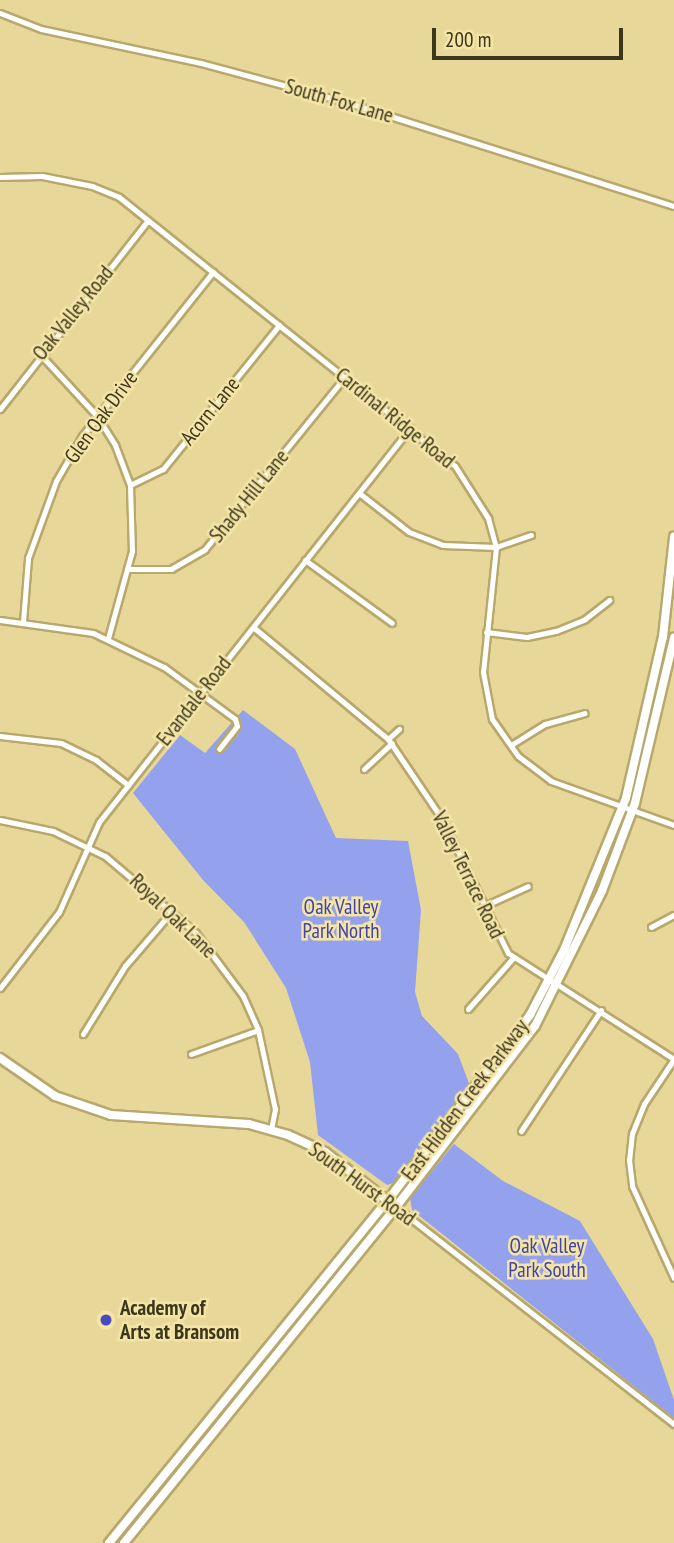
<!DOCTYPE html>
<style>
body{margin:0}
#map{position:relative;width:674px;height:1543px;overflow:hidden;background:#e7d799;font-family:"PT Sans Narrow",sans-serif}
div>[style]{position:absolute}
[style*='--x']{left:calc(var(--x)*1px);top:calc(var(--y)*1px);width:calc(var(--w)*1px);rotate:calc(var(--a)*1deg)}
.green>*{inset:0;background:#94a2ee}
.roads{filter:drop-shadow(2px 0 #b8a86c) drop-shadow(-2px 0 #b8a86c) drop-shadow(0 2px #b8a86c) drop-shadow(0 -2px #b8a86c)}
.street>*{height:5px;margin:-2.5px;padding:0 2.5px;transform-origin:2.5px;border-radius:2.5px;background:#fff}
.secondary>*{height:8px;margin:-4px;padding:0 4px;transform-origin:4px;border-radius:4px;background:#fff}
.dots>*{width:19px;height:19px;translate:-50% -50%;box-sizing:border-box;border:4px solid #f4e4a6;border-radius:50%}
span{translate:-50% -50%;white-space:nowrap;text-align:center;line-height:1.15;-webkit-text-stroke:5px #f4e4a6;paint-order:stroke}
.street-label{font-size:21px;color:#3c361d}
.park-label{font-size:21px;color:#3f44ae}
.poi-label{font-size:21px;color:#3c361d;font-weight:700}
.left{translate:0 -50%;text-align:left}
.scale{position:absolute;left:432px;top:28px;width:191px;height:32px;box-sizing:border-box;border:4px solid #3c361d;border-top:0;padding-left:9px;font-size:21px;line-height:24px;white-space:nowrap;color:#3c361d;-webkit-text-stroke:5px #f4e4a6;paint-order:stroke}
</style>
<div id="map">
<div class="green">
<div style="clip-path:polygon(243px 710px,295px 749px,336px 838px,408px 841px,421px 910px,415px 992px,422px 1016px,458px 1054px,470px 1086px,394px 1183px,387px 1185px,318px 1135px,310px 1062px,286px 988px,244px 922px,203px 880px,133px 793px,180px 735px,205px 753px)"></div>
<div style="clip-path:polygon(454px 1144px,503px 1181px,580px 1221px,653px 1339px,674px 1400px,674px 1418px,412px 1210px,410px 1198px)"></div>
</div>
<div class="roads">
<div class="street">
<div style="--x:0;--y:13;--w:44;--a:21.3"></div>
<div style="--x:41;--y:29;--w:164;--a:12"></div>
<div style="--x:201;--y:63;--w:150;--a:15.1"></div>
<div style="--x:346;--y:102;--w:344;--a:17.6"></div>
<div style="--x:0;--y:177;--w:42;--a:-1.4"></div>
<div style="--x:42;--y:176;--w:51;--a:11.3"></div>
<div style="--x:92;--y:186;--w:29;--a:22"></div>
<div style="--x:119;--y:197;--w:430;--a:38.7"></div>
<div style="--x:455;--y:466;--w:62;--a:57.6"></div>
<div style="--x:488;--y:518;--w:30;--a:75"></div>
<div style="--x:496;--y:547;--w:126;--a:95.9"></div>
<div style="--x:483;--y:672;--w:48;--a:79.2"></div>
<div style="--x:492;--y:719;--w:45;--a:54.9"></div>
<div style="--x:518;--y:756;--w:41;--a:37.1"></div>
<div style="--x:551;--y:781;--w:131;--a:19.7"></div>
<div style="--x:39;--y:353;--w:86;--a:47.4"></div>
<div style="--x:97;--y:416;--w:34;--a:58"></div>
<div style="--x:115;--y:445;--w:43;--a:69.4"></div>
<div style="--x:130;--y:485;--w:66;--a:88.3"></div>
<div style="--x:132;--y:551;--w:90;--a:105.4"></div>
<div style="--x:0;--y:409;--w:240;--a:-51.9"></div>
<div style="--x:130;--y:485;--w:37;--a:-26"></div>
<div style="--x:163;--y:469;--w:185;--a:-51.1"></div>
<div style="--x:359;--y:493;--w:63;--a:38"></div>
<div style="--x:409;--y:532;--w:36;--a:21"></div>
<div style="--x:443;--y:545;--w:53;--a:2.2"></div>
<div style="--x:496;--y:547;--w:37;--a:-19"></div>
<div style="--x:305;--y:560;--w:107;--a:35.9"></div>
<div style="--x:127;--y:569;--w:44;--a:0"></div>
<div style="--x:171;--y:569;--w:39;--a:-30"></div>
<div style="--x:205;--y:549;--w:222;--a:-50.9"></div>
<div style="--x:0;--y:620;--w:94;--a:8"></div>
<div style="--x:93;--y:633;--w:79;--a:25.6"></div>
<div style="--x:164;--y:667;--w:88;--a:36.2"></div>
<div style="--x:235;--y:719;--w:7;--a:74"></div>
<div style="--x:237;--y:726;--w:29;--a:128"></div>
<div style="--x:23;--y:622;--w:64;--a:-85.5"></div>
<div style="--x:28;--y:558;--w:82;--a:-70"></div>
<div style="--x:56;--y:481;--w:52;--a:-60"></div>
<div style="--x:82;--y:436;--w:210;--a:-51.4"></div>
<div style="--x:253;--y:627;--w:175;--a:39.7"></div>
<div style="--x:388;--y:739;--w:97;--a:56"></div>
<div style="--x:442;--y:819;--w:149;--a:63.8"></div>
<div style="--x:508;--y:953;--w:197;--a:32.6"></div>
<div style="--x:486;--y:632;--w:41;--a:7"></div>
<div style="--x:527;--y:637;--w:30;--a:-12"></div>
<div style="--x:556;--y:631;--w:31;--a:-22"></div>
<div style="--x:585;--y:619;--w:31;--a:-38"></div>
<div style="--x:0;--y:736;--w:61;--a:6.5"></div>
<div style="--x:61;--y:743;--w:39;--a:26"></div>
<div style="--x:96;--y:760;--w:41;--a:38"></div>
<div style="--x:388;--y:739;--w:15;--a:-42"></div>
<div style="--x:511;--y:745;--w:40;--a:-32"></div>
<div style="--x:545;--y:724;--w:41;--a:-15.4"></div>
<div style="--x:364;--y:769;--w:38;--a:-43"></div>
<div style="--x:0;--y:820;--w:54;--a:11.7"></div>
<div style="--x:53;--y:831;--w:58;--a:25.7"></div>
<div style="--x:105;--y:856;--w:119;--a:40.2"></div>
<div style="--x:196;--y:933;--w:79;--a:53.3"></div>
<div style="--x:243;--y:996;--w:37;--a:66"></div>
<div style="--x:258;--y:1030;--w:81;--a:77.9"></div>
<div style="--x:275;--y:1109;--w:20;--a:101"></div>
<div style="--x:484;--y:906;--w:48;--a:-24.4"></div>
<div style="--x:651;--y:927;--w:26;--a:-28"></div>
<div style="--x:0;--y:988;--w:96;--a:-52.2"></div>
<div style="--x:59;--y:912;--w:98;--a:-66"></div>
<div style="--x:99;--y:822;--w:502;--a:-51.71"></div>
<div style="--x:468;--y:1009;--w:68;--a:-48.6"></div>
<div style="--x:83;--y:1034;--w:80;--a:-58.3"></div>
<div style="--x:125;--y:966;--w:74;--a:-49.4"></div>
<div style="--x:191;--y:1054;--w:71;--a:-19.7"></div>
<div style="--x:674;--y:1059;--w:54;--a:123.7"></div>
<div style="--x:644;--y:1104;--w:31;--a:112"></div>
<div style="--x:632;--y:1133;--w:27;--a:96"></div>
<div style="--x:629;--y:1160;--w:26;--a:83"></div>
<div style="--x:632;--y:1186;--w:101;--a:65.5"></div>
<div style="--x:521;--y:1131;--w:145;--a:-56.5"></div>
<div style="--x:396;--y:1207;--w:353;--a:38"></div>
</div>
<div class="secondary">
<div style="--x:0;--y:1058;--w:67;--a:34.6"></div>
<div style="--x:55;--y:1096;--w:59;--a:18.7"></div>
<div style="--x:111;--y:1115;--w:138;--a:3.7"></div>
<div style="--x:249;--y:1124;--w:41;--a:15.8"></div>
<div style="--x:288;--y:1135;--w:41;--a:24.7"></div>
<div style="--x:325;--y:1152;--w:81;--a:38"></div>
<div style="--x:109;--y:1543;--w:454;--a:-50.9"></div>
<div style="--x:395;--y:1191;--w:222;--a:-52.5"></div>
<div style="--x:530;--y:1015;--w:73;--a:-62.4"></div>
<div style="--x:564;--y:950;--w:164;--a:-67.8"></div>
<div style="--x:626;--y:798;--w:165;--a:-77.1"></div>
<div style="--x:663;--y:637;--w:101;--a:-83.7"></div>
<div style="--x:124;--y:1543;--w:432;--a:-51"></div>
<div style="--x:396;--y:1207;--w:228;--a:-52.5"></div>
<div style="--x:535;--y:1026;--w:151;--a:-63.6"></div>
<div style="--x:602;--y:891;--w:94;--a:-69.4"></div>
<div style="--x:635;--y:803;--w:170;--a:-76.7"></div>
</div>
</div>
<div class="dots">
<div style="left:106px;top:1320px;background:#464bc0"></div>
</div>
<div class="street-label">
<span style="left:339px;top:101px;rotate:16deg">South Fox Lane</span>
<span style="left:73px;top:313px;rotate:-51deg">Oak Valley Road</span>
<span style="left:210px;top:411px;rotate:-51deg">Acorn Lane</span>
<span style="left:101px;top:417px;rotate:-54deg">Glen Oak Drive</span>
<span style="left:395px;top:418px;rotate:39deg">Cardinal Ridge Road</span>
<span style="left:249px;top:496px;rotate:-51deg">Shady Hill Lane</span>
<span style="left:194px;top:701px;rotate:-52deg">Evandale Road</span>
<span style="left:468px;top:875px;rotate:64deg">Valley Terrace Road</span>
<span style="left:173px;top:916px;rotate:44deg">Royal Oak Lane</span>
<span style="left:465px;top:1100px;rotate:-53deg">East Hidden Creek Parkway</span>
<span style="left:362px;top:1184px;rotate:36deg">South Hurst Road</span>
</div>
<div class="park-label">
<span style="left:341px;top:919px">Oak Valley<br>Park North</span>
<span style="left:547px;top:1258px">Oak Valley<br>Park South</span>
</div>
<div class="poi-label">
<span class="left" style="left:120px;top:1320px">Academy of<br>Arts at Bransom</span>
</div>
<div class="scale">200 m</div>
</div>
